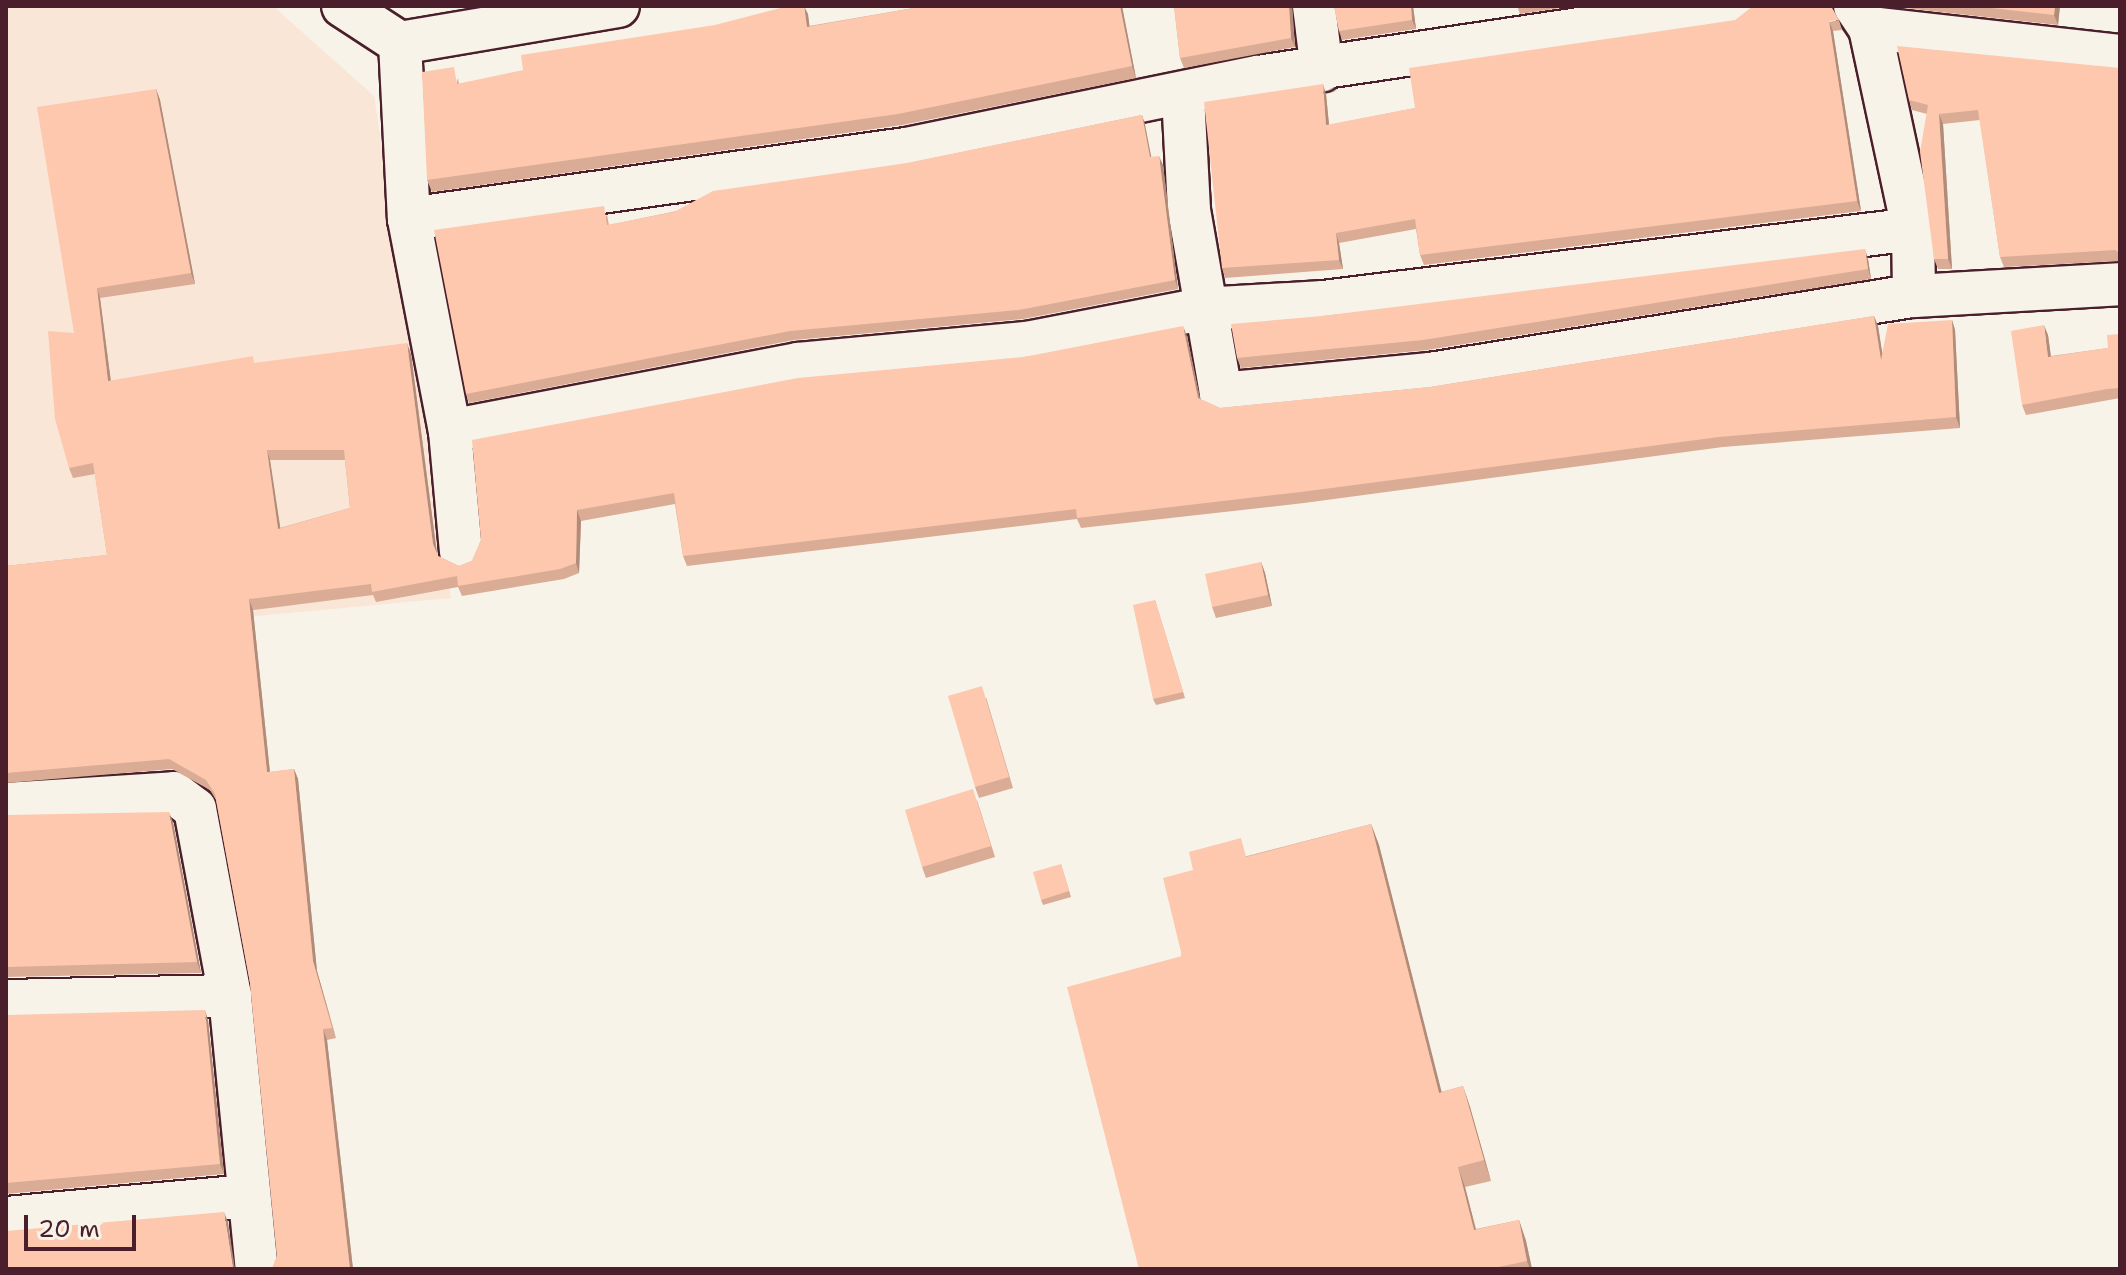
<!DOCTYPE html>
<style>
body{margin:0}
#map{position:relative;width:2126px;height:1275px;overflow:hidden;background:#f7f3e8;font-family:"Shantell Sans",sans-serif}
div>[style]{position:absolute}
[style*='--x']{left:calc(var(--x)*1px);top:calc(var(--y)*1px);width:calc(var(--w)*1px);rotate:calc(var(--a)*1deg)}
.built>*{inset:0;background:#f9e6d7}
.roads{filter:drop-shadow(2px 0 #4a1f2b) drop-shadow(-2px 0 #4a1f2b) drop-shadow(0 2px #4a1f2b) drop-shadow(0 -2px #4a1f2b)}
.street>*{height:42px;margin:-21px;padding:0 21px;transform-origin:21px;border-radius:21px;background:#f7f3e8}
.wall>*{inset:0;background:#daac96}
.shaded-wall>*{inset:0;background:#b18c7a}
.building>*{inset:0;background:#fdc8ae}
span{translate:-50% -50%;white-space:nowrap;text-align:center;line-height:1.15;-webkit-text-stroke:6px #f7f3e8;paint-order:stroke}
.frame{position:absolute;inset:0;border:8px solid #4a1f2b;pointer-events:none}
.scale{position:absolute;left:24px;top:1215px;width:112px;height:36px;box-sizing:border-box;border:4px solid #4a1f2b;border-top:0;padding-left:10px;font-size:24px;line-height:28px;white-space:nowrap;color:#4a1f2b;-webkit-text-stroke:6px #f7f3e8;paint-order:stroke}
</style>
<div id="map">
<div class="built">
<div style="clip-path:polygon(6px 6px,273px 6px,374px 96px,451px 598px,6px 639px)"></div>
</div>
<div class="roads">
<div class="street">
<div style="--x:343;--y:6;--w:68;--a:33"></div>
<div style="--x:400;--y:43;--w:221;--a:-9.6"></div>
<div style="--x:1314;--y:6;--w:65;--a:83"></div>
<div style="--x:1855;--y:6;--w:27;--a:56"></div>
<div style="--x:1870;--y:28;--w:206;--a:77.9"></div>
<div style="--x:1913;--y:229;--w:67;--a:89.1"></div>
<div style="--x:1870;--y:28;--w:252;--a:6.4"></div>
<div style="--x:400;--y:43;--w:176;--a:87.1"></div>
<div style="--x:409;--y:219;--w:216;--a:79.1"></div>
<div style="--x:450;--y:431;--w:121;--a:84.8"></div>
<div style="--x:1183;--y:95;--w:115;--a:87"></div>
<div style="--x:1189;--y:210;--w:187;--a:80.1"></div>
<div style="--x:1221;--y:394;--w:210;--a:-5.5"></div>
<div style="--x:1430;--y:374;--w:490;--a:-9.2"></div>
<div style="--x:1914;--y:296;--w:206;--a:-3.3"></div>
<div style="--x:409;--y:219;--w:502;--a:-8.02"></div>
<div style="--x:906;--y:149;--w:359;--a:-11.6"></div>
<div style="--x:1258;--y:77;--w:482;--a:-8.5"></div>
<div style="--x:450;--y:431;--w:354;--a:-10.9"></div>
<div style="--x:798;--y:364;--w:229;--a:-5.3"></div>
<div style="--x:1026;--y:343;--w:179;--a:-10.9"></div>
<div style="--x:1202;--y:309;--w:121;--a:-3.3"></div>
<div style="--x:1323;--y:302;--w:594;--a:-7.05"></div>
<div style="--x:6;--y:804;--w:168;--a:-3.7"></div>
<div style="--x:174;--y:793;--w:26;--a:37"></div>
<div style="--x:195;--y:809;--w:190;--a:79.4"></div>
<div style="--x:230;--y:996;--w:274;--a:84.4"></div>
<div style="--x:6;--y:1001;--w:224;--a:-1.3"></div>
<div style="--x:6;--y:1218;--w:244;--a:-5.2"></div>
</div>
</div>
<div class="wall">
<div style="clip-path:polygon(925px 6px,1122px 6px,1136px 78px,902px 125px,432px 192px,427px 180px,458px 78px,459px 84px,808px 14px,809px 26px)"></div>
<div style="clip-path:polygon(1174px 6px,1292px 6px,1295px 47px,1184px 68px,1180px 58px)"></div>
<div style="clip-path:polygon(1334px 6px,1413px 6px,1416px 29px,1342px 40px,1339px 31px)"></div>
<div style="clip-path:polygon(1517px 6px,1568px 6px,1568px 7px,1520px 14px)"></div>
<div style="clip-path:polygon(1903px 6px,2060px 6px,2058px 25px,1904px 8px)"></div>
<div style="clip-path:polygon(1839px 20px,1842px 30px,1833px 31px,1861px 211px,1424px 265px,1420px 255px,1416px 229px,1339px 243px,1343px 269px,1225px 278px,1222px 268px,1326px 94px,1329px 125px,1415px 108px)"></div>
<div style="clip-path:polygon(2120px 68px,2120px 261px,2004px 267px,2000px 257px,1980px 120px,1943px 124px,1952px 269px,1938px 269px,1934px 259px,1927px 114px,1912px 110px,1909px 100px)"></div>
<div style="clip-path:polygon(evenodd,156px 89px,160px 100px,195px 284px,100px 298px,111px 381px,256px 363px,411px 354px,437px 553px,438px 556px,459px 566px,472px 561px,481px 540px,1024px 357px,1187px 336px,1200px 399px,1220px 408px,1430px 387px,1874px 316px,1878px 326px,1882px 353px,1952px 320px,1955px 330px,1960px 428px,1723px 447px,1304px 503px,1081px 528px,1077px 519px,687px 566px,683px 556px,675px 504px,581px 521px,579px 573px,564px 579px,462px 596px,458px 587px,376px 602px,373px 595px,253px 610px,270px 772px,294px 769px,298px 779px,317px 971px,336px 1038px,327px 1040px,353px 1269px,272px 1269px,277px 1256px,250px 983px,216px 800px,210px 790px,172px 769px,6px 783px,6px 566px,107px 555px,95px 474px,73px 478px,69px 468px,74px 333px,156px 89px,270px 460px,345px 460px,350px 508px,280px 528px,270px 460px)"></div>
<div style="clip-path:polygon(1142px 115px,1145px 125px,1151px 157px,1163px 165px,1178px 289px,1023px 319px,794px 340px,469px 403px,466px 394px,607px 215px,609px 225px)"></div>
<div style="clip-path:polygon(1868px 259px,1871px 279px,1427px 350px,1241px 368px,1237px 358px,1322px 316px)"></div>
<div style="clip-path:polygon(2120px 334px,2120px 398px,2026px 415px,2022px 405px,2048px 335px,2051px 356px,2108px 348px)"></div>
<div style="clip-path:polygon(1261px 562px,1265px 573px,1272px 606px,1216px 618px,1212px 607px)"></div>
<div style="clip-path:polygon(1155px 600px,1185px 698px,1156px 705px,1153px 699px)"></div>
<div style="clip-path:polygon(986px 697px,1013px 788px,979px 798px,975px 787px)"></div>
<div style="clip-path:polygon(977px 800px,995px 857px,926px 878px,922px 867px)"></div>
<div style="clip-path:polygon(6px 815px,173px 822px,201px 973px,6px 977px)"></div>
<div style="clip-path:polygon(1371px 824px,1379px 845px,1441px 1092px,1463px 1086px,1470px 1107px,1491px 1181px,1465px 1187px,1476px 1229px,1519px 1220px,1526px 1241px,1532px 1269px,1139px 1269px,1193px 870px)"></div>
<div style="clip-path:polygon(1061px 864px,1071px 897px,1043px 905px,1041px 900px)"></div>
<div style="clip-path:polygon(6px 1015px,208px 1020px,224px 1174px,6px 1194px)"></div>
</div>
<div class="shaded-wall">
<div style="clip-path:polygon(804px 6px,808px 14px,811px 38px,807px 27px)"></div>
<div style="clip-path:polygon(1120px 6px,1122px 6px,1136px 78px,1132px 66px)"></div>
<div style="clip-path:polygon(1289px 6px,1292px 6px,1295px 47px,1291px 38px)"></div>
<div style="clip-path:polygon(1411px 6px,1413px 6px,1416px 29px,1412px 20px)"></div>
<div style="clip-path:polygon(2055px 6px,2060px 6px,2058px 25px,2054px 15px)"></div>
<div style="clip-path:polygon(1829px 21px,1833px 31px,1861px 211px,1857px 201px)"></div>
<div style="clip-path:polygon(1323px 84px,1326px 94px,1330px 135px,1326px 125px)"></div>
<div style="clip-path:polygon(156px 89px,160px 100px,195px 284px,191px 273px)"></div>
<div style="clip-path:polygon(1939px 114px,1943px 124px,1952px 269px,1948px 259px)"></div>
<div style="clip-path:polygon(1142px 115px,1145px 125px,1153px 166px,1150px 157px)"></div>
<div style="clip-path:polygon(1159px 156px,1163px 165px,1178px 289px,1175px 280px)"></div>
<div style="clip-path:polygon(1336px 233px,1339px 243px,1343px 269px,1339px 260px)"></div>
<div style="clip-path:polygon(1865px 249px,1868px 259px,1871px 279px,1868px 269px)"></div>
<div style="clip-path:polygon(97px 288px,100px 298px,112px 391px,108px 381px)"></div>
<div style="clip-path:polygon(1874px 316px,1878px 326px,1885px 370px,1881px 360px)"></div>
<div style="clip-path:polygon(1952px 320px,1955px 330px,1960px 428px,1956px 417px)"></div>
<div style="clip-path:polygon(2044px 325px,2048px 335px,2052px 366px,2048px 357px)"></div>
<div style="clip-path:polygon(1183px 326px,1187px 336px,1202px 408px,1198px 398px)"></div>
<div style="clip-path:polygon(407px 343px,411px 354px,437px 554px,433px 544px)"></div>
<div style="clip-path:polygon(267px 450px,270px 460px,282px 539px,278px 529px)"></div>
<div style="clip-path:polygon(577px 510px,581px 521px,579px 573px,576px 563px)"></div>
<div style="clip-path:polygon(1261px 562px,1265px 573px,1272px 606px,1268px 595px)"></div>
<div style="clip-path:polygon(249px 599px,253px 610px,271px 783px,267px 772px)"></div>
<div style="clip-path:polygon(294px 769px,298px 779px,317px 971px,336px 1038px,313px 961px)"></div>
<div style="clip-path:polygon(169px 812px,173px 822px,201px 973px,197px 962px)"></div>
<div style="clip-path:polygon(1371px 824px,1379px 845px,1447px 1113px,1439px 1093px)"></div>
<div style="clip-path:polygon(205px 1010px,208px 1020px,224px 1174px,220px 1164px)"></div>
<div style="clip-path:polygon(323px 1029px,327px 1040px,353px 1269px,350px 1269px)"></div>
<div style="clip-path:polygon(1463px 1086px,1470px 1107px,1491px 1181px,1484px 1160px)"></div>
<div style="clip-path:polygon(1458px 1167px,1465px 1187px,1481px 1250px,1474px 1230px)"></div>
<div style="clip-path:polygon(224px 1212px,228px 1222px,235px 1269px,233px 1269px)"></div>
<div style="clip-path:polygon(1519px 1220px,1526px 1241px,1532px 1269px,1530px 1269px,1527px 1261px)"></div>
</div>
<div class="building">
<div style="clip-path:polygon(788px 6px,804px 6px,807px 27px,925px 6px,1120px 6px,1132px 66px,898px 114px,427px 180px,422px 72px,454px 67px,457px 84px,523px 70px,521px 55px,715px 25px)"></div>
<div style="clip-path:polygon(1174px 6px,1289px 6px,1291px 38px,1180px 58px)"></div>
<div style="clip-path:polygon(1334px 6px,1411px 6px,1412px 20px,1339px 31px)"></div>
<div style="clip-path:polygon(1753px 6px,1831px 6px,1839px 20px,1829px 21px,1857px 201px,1420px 255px,1415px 219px,1336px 233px,1339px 260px,1222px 268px,1204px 102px,1323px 84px,1326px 125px,1415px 108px,1409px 68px,1735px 20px)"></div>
<div style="clip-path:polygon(1974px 6px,2055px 6px,2054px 15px)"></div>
<div style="clip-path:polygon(1897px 46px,2120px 68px,2120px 253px,2115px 250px,2000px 257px,1978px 110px,1939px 114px,1948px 259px,1934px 259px,1920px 152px,1928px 105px,1909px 100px)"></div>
<div style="clip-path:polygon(evenodd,156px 89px,191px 273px,97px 288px,108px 381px,253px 356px,254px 363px,407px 343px,433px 544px,438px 556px,459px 566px,472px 561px,481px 540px,472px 440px,798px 378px,1024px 357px,1183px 326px,1198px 398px,1220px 408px,1430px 387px,1874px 316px,1881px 360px,1888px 324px,1952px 320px,1956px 417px,1719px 437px,1301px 492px,1077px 518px,1076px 509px,683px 556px,674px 493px,577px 510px,576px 563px,560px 569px,458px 586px,457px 576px,372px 592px,371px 584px,249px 599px,267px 772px,294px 769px,313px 961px,332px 1028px,323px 1029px,350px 1269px,272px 1269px,277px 1256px,250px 983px,215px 794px,206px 780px,169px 759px,6px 773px,6px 566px,107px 555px,93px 463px,69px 468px,55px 419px,48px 331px,74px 333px,37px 107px,156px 89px,267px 450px,344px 450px,350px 508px,278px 529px,267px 450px)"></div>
<div style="clip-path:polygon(1142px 115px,1150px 157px,1159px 156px,1175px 280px,1019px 310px,790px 331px,466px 394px,434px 230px,604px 206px,607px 225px,674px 212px,713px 191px,907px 163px)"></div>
<div style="clip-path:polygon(1865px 249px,1868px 269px,1423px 340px,1237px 358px,1231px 324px,1322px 316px)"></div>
<div style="clip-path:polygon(2044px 325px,2048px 357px,2108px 348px,2107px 335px,2120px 334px,2120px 388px,2107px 389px,2022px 405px,2011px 331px)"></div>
<div style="clip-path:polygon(1261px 562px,1268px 595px,1212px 607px,1205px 574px)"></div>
<div style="clip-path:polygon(1155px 600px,1183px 692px,1153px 699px,1133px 605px)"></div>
<div style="clip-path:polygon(982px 686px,1009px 777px,975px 787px,948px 696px)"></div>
<div style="clip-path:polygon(973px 789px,991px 846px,922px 867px,905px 810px)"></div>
<div style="clip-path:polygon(169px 812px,197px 962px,6px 967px,6px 815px)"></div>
<div style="clip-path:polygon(1371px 824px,1439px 1093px,1463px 1086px,1484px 1160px,1458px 1167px,1474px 1230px,1519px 1220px,1527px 1261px,1489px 1269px,1139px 1269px,1067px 987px,1182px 956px,1163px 878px,1193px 870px,1189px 852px,1241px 838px,1246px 857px)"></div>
<div style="clip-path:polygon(1061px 864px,1069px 891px,1041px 900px,1033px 872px)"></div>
<div style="clip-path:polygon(205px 1010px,220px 1164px,6px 1183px,6px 1015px)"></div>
<div style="clip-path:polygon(224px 1212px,233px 1269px,6px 1269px,6px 1231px)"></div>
</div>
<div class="frame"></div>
<div class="scale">20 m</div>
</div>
